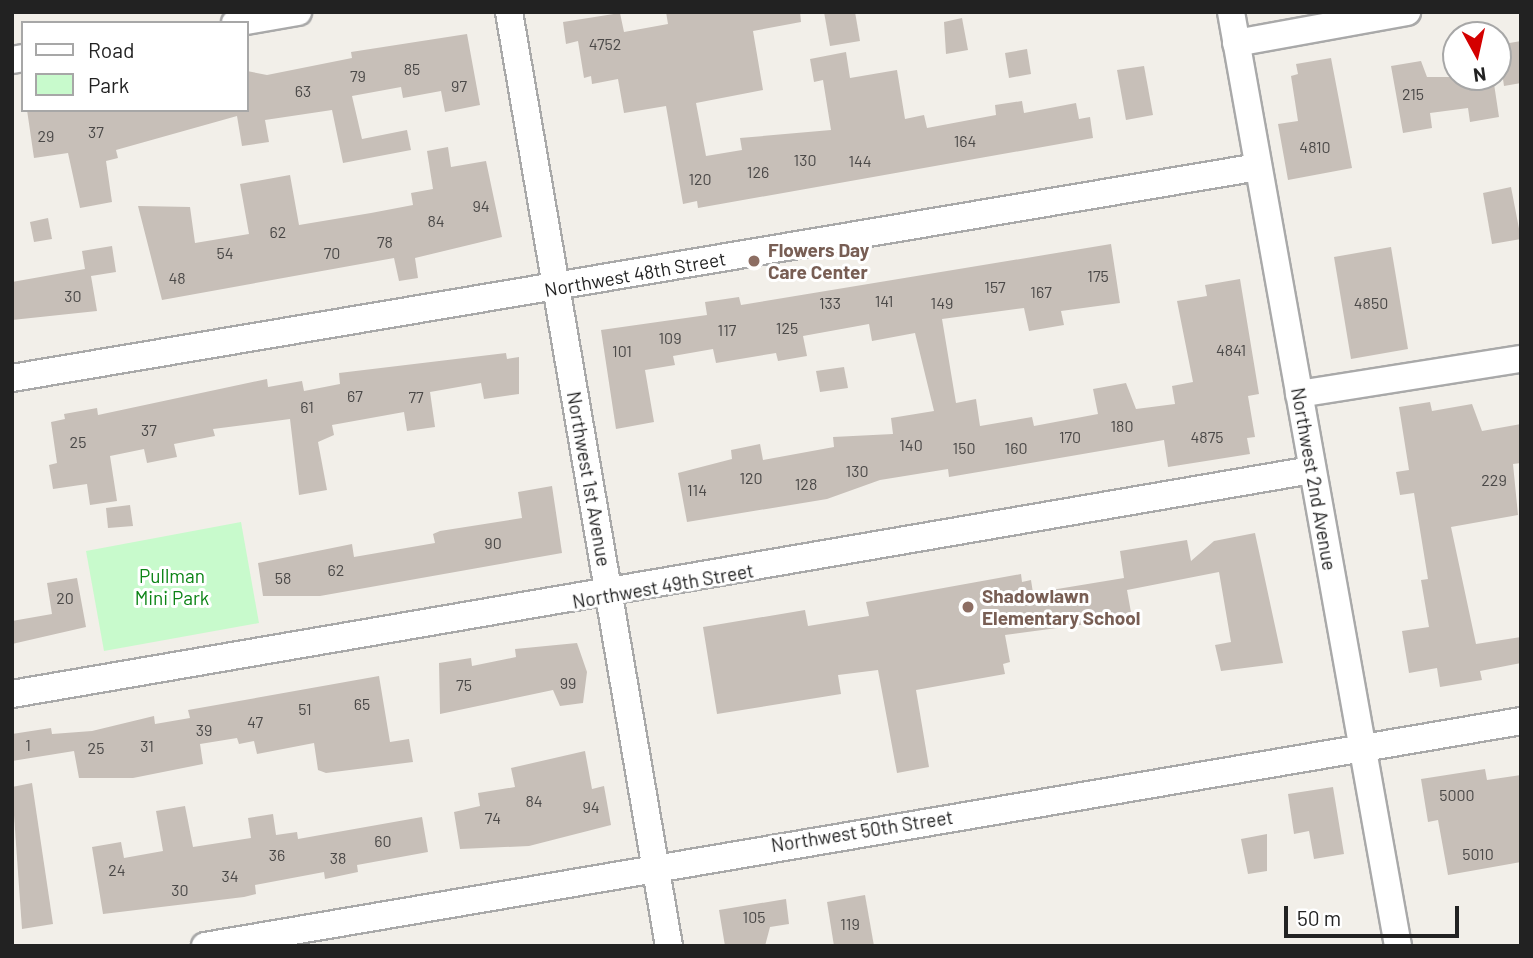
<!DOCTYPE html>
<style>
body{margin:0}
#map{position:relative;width:1533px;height:958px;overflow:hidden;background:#f2efe9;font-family:Barlow,sans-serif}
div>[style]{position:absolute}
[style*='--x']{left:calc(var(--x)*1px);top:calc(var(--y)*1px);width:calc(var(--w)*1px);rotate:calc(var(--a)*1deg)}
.park>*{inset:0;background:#c8facc}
.building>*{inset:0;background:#c7bfb8}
.roads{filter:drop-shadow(2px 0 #a9a9a9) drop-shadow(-2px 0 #a9a9a9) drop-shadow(0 2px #a9a9a9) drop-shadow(0 -2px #a9a9a9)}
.minor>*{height:26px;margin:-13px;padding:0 13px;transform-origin:13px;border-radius:13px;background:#fff}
.dots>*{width:19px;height:19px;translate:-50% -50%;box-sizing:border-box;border:4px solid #fff;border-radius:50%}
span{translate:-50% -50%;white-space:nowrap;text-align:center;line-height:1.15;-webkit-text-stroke:6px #fff;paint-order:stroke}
.number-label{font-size:16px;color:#4b4948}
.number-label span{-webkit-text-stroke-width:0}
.education-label{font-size:19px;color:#785e54;font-weight:700}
.left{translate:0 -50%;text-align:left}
.street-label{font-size:19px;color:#222}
.park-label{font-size:19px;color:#0c8416}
.frame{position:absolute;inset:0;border:14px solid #222;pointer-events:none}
.legend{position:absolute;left:21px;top:21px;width:228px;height:91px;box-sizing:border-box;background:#fff;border:2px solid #a7a7a7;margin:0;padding:9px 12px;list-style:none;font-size:21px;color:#222}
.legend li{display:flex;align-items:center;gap:14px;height:35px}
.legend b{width:35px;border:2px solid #a7a7a7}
.north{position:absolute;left:1442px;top:21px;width:70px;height:70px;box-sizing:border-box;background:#fff;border:2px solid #a7a7a7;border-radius:50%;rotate:172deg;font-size:19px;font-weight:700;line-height:28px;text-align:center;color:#222}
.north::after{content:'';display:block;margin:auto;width:24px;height:32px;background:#d40000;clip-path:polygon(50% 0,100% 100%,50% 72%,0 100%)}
.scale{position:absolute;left:1284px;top:906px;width:175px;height:32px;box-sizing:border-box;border:4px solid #222;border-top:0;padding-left:9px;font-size:21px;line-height:24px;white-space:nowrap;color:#222;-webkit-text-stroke:5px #fff;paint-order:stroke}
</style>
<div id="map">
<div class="park">
<div style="clip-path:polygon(241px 522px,259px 623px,104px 651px,86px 551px)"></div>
</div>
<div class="building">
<div style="clip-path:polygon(666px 12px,800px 12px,801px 22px,753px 31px,763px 90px,696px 103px,706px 156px,742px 150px,740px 138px,831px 130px,823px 80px,814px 82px,810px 59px,846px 52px,850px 78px,897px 70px,905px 119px,924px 115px,927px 128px,996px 115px,995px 105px,1022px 101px,1024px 113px,1076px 103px,1079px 119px,1090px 117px,1093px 138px,698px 208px,697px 201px,683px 204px,666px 106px,624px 113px,618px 79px,592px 84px,591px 76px,584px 78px,578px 41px,566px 44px,563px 22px,620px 13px,624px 32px,668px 24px)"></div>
<div style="clip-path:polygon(824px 12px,855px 12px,860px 41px,830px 46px)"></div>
<div style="clip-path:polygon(962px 18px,968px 50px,946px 54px,944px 22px)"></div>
<div style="clip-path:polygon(467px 34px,480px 105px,445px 112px,441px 91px,403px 98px,401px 87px,352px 96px,362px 139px,407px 130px,411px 150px,343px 163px,332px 110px,265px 120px,269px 142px,242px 146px,237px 116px,116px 150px,118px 158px,106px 161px,112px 202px,80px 208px,68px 153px,34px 158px,27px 110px,247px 110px,247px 71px,267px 75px,352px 58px,351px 52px)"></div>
<div style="clip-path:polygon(1521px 41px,1521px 83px,1504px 86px,1498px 45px)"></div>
<div style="clip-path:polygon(1027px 49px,1031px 74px,1009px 78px,1005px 53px)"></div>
<div style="clip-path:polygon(1331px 58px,1352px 168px,1288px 180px,1278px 124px,1298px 121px,1291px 76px,1298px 74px,1296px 64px)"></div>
<div style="clip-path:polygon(1421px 61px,1427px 77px,1493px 77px,1499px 117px,1470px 122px,1468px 108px,1430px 113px,1432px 128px,1403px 133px,1391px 66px)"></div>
<div style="clip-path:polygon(1144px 66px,1153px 115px,1126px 120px,1117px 70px)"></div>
<div style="clip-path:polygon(448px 147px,451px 167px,486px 161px,502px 237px,415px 258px,418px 278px,399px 281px,394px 258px,162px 300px,138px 206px,190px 207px,195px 243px,249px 234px,240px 184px,290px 175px,299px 225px,371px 213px,413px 205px,411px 193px,433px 189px,427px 151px)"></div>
<div style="clip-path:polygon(1511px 187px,1521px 239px,1492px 244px,1483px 193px)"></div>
<div style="clip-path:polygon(48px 218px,52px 239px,34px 242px,30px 222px)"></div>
<div style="clip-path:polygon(1111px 244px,1120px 303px,1061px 311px,1064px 325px,1029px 331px,1024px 308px,942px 319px,956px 403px,976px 399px,980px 426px,1032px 417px,1034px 426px,1098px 414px,1093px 389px,1126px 383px,1136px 409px,1175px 404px,1172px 386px,1193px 382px,1177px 301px,1207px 296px,1205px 285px,1240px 279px,1259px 394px,1248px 396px,1255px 437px,1247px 438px,1250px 454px,1168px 467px,1164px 440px,949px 477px,948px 469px,880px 480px,827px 499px,687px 522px,678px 473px,732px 459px,731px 450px,760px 444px,763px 460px,834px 447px,833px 437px,893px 434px,891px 418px,934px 411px,915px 333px,872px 341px,869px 324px,803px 336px,807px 356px,778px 361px,776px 353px,716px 363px,713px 349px,673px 356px,675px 365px,645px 370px,654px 422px,616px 429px,601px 330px,707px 315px,705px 302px,739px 297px,741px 305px)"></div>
<div style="clip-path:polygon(112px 246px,116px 272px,91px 276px,97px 311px,12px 320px,12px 282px,85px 269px,82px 251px)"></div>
<div style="clip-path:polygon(1391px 247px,1408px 349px,1351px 359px,1334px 257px)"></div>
<div style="clip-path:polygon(506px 353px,507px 359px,519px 357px,519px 394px,484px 399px,481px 383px,430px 392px,435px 427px,407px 431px,404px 412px,332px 425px,334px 435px,318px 442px,327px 490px,299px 495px,290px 419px,213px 429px,215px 436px,174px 444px,177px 457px,147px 463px,144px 449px,110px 456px,117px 501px,90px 505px,87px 484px,53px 489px,49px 465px,57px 463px,51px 422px,65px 419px,64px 414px,97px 408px,98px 415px,267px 379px,268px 387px,302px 381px,304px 391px,340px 384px,339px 373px)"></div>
<div style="clip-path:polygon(844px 367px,848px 388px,820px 392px,816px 371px)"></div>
<div style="clip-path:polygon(1430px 402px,1432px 411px,1472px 404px,1482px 431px,1521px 424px,1521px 463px,1513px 464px,1518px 515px,1451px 527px,1476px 644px,1521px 637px,1521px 663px,1480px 671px,1482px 680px,1440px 687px,1437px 668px,1409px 673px,1402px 631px,1429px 627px,1421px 580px,1428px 579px,1414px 493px,1400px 495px,1396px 472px,1409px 470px,1399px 407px)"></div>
<div style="clip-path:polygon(552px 486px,562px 553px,320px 596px,263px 596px,258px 563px,352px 544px,354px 557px,435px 543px,433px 534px,440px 531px,522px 518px,518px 492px)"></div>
<div style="clip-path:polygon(130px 505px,133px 526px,108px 528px,106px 508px)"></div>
<div style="clip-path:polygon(1255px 533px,1283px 663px,1221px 671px,1215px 645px,1231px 642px,1219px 572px,1127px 590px,1132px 618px,1005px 635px,1010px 662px,1003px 664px,1005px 674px,916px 690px,929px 767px,897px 773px,878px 670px,838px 675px,841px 694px,717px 714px,703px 627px,805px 610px,808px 626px,869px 616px,866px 602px,1021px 574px,1022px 582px,1031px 580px,1033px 593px,1124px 578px,1120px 551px,1187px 540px,1191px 561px,1214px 541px)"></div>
<div style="clip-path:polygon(77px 578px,86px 627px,12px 644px,12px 621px,52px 614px,47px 583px)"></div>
<div style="clip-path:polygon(577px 643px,587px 672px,583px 703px,560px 706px,553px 690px,440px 714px,439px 663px,471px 658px,472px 666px,516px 657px,515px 649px)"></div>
<div style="clip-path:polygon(379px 676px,390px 742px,409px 739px,413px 762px,326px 773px,318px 770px,314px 743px,257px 754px,254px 741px,239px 744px,237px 738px,200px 744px,203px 764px,133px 778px,79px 778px,74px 751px,12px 761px,12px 734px,51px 728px,52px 734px,92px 731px,154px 716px,155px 724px,190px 718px,188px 710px)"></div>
<div style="clip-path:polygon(585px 751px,592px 789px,604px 786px,611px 825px,529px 846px,460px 849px,454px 812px,480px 806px,478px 793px,515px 787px,511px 768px)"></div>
<div style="clip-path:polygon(1485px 769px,1487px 780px,1521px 775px,1521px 862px,1448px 875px,1438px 820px,1428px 822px,1421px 779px)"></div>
<div style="clip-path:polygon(32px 783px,53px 924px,22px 929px,12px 787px)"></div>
<div style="clip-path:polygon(1333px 787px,1344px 854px,1314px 859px,1309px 831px,1294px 834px,1288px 794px)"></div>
<div style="clip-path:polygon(185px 806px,193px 847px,251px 838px,248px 818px,273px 814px,276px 835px,297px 832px,298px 839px,422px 817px,428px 852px,357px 865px,358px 872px,325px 879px,324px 872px,255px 885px,256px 894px,244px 897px,103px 914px,92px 847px,121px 842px,124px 858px,163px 851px,156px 811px)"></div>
<div style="clip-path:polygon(1267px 834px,1267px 871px,1248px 874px,1241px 839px)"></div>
<div style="clip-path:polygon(865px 895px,874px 946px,834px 946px,827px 902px)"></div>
<div style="clip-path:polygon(786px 899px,789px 924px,770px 927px,765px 946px,725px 946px,719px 910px)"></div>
</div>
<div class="roads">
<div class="minor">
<div style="--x:509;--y:12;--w:948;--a:80.28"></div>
<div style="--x:1231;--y:12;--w:949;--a:79.86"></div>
<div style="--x:235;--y:23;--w:64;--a:-9.9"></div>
<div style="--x:1236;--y:43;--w:174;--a:-10.3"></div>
<div style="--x:12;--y:60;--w:11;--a:-10"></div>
<div style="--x:12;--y:378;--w:1264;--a:-9.61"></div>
<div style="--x:1299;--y:394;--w:225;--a:-9"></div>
<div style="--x:12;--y:694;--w:1319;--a:-9.78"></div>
<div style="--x:205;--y:946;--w:1335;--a:-9.7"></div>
</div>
</div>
<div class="dots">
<div style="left:754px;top:261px;background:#8d6e63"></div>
<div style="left:968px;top:607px;background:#8d6e63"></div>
</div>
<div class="number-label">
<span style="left:605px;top:44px">4752</span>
<span style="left:412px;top:69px">85</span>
<span style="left:358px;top:76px">79</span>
<span style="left:459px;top:86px">97</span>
<span style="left:303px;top:91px">63</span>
<span style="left:1413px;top:94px">215</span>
<span style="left:96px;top:132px">37</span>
<span style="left:46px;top:136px">29</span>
<span style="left:965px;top:141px">164</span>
<span style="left:1315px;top:147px">4810</span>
<span style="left:805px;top:160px">130</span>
<span style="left:860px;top:161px">144</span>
<span style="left:758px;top:172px">126</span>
<span style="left:700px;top:179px">120</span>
<span style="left:481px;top:206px">94</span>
<span style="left:436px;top:221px">84</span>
<span style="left:278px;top:232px">62</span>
<span style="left:385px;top:242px">78</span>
<span style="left:225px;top:253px">54</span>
<span style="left:332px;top:253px">70</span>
<span style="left:1098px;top:276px">175</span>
<span style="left:177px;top:278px">48</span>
<span style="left:995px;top:287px">157</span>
<span style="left:1041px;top:292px">167</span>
<span style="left:73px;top:296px">30</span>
<span style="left:884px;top:301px">141</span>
<span style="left:830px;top:303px">133</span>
<span style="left:942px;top:303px">149</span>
<span style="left:1371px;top:303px">4850</span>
<span style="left:787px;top:328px">125</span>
<span style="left:727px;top:330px">117</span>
<span style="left:670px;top:338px">109</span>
<span style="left:1231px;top:350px">4841</span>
<span style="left:622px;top:351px">101</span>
<span style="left:355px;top:396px">67</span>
<span style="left:416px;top:397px">77</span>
<span style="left:307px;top:407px">61</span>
<span style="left:1122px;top:426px">180</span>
<span style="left:149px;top:430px">37</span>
<span style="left:1070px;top:437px">170</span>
<span style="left:1207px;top:437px">4875</span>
<span style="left:78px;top:442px">25</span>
<span style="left:911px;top:445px">140</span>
<span style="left:964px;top:448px">150</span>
<span style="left:1016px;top:448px">160</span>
<span style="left:857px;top:471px">130</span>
<span style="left:751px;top:478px">120</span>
<span style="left:1494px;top:480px">229</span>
<span style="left:806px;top:484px">128</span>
<span style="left:697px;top:490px">114</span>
<span style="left:493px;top:543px">90</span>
<span style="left:336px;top:570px">62</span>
<span style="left:283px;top:578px">58</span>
<span style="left:65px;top:598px">20</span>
<span style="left:568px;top:683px">99</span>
<span style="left:464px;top:685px">75</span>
<span style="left:362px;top:704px">65</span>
<span style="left:305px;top:709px">51</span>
<span style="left:255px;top:722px">47</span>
<span style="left:204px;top:730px">39</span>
<span style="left:28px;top:745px">1</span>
<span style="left:147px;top:746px">31</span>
<span style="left:96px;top:748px">25</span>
<span style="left:1457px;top:795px">5000</span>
<span style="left:534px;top:801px">84</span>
<span style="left:591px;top:807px">94</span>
<span style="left:493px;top:818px">74</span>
<span style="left:383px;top:841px">60</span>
<span style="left:1478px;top:854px">5010</span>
<span style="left:277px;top:855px">36</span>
<span style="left:338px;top:858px">38</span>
<span style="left:117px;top:870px">24</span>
<span style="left:230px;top:876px">34</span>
<span style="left:180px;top:890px">30</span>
<span style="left:754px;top:917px">105</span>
<span style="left:850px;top:924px">119</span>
</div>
<div class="education-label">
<span class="left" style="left:768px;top:261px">Flowers Day<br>Care Center</span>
<span class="left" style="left:982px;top:607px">Shadowlawn<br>Elementary School</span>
</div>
<div class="street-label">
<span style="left:635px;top:274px;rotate:-10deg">Northwest 48th Street</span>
<span style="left:589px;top:479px;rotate:80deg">Northwest 1st Avenue</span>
<span style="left:1314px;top:479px;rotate:80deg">Northwest 2nd Avenue</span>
<span style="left:663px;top:586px;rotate:-10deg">Northwest 49th Street</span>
<span style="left:862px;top:831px;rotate:-9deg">Northwest 50th Street</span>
</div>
<div class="park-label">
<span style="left:172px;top:587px">Pullman<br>Mini Park</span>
</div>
<div class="frame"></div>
<ul class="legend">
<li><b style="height:9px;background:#fff"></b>Road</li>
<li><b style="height:19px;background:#c8facc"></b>Park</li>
</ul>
<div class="north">N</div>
<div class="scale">50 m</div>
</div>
